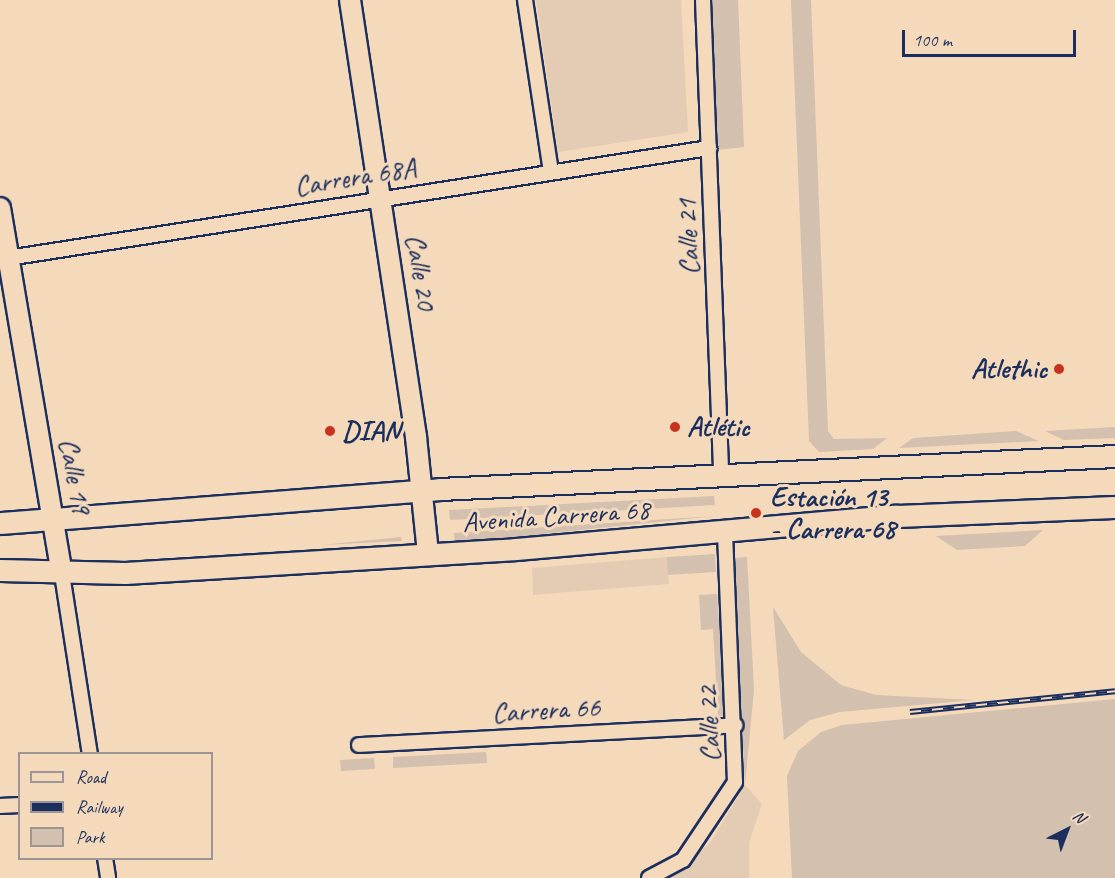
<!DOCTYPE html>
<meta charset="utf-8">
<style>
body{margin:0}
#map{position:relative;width:1115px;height:878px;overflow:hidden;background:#f4d9bb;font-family:Caveat,sans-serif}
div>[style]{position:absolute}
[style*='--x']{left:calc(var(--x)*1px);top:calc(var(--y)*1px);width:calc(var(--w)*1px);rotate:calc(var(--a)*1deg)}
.built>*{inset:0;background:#e4ccb4}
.green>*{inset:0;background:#d4c0ae}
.roads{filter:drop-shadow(2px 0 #1b2f5e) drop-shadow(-2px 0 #1b2f5e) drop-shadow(0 2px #1b2f5e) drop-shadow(0 -2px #1b2f5e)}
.street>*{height:14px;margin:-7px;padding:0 7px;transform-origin:7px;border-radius:7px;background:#f4d9bb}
.secondary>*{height:20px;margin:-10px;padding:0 10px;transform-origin:10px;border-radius:10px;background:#f4d9bb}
.primary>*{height:21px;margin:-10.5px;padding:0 10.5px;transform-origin:10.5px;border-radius:10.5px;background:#f4d9bb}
.rail>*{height:6px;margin-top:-3px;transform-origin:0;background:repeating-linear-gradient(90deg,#f4d9bb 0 11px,#1b2f5e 0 22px);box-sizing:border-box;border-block:2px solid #1b2f5e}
.dots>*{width:16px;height:16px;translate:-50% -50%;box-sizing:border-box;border:3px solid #f4d9bb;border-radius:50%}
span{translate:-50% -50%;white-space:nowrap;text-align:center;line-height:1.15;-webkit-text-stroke:6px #f4d9bb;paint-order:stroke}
.street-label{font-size:28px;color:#1b2f5e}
.poi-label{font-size:28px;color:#1b2f5e;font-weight:700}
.right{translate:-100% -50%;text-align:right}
.left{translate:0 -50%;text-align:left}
.legend{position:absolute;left:18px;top:752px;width:195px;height:108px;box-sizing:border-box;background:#f4d9bb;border:2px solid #9d9596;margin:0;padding:8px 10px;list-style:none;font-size:18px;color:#1b2f5e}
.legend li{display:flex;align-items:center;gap:12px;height:30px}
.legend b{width:30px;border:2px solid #9d9596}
.north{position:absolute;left:1037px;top:800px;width:60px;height:60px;-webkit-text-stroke:4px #f4d9bb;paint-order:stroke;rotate:42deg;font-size:16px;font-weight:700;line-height:24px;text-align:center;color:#1b2f5e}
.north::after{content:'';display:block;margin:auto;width:21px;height:27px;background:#1b2f5e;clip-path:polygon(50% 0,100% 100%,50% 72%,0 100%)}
.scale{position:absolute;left:902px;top:30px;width:174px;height:27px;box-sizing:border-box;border:3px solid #1b2f5e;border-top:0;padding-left:8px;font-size:18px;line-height:21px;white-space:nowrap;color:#1b2f5e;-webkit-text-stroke:4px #f4d9bb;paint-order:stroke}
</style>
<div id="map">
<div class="built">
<div style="clip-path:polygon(536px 0,681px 0,688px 132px,558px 152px)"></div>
<div style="clip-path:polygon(667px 557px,669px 584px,533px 595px,532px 568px)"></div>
<div style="clip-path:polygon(745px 785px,762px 804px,749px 843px,749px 878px,662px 878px,710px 843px)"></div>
</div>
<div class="green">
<div style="clip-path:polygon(712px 0,738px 0,744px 147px,717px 150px)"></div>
<div style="clip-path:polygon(791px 0,811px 0,828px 431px,834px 439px,887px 438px,873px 449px,819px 452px,809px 441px)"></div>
<div style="clip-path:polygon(1115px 427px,1115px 438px,1064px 440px,1045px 431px)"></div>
<div style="clip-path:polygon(1016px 431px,1039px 441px,899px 448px,913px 438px)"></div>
<div style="clip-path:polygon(714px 496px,715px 505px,450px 520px,449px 510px)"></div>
<div style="clip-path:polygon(715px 516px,455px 543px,454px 533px)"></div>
<div style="clip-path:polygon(1043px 530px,1025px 546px,957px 550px,936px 536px)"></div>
<div style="clip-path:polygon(401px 537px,402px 541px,321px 545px)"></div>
<div style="clip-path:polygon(715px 554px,716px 572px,668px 575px,667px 557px)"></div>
<div style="clip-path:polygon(747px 557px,754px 690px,745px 785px,733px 558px)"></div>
<div style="clip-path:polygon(717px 594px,726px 716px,718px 716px,713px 629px,701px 630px,699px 595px)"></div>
<div style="clip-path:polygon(773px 607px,801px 652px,841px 685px,876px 695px,974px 700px,840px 712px,810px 720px,784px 740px)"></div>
<div style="clip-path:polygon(1115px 699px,1115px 878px,792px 878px,787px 776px,798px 751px,821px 732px,842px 725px)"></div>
<div style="clip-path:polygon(486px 752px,487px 763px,393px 768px,393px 757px)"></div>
<div style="clip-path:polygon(374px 758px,375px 769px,341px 771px,340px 760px)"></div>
</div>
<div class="roads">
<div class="street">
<div style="--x:525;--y:0;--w:174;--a:81.4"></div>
<div style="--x:703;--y:0;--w:473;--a:87.8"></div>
<div style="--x:8;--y:258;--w:710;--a:-8.92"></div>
<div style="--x:62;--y:574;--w:182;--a:81.2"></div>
<div style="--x:359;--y:745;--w:377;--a:-3"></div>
<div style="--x:0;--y:806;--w:20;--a:-3"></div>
<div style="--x:105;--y:858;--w:20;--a:81"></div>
<div style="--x:649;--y:878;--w:38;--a:-28"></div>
<div style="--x:683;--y:860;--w:94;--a:-56.3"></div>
<div style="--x:735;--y:782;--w:251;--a:-92.3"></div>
</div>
<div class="secondary">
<div style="--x:350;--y:0;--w:442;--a:81.4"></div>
<div style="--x:416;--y:437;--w:118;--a:84.1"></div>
<div style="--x:0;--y:208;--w:371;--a:80.4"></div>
</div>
<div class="primary">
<div style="--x:0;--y:523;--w:441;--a:-4.4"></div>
<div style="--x:440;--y:489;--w:676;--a:-2.8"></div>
<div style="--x:0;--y:570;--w:125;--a:1.4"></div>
<div style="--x:125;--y:573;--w:391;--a:-3.5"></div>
<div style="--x:515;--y:549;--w:382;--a:-5"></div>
<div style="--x:896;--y:516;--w:219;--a:-2.4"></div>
</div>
</div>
<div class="rail">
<div style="--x:910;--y:712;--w:206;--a:-5.8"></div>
</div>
<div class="dots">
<div style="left:1059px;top:369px;background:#c8321e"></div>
<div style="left:675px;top:427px;background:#c8321e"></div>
<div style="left:330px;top:431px;background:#c8321e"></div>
<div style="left:756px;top:513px;background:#c8321e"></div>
</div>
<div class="street-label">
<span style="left:355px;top:177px;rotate:-9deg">Carrera 68A</span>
<span style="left:688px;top:237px;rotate:-92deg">Calle 21</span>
<span style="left:421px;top:272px;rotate:81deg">Calle 20</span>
<span style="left:75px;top:476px;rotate:80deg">Calle 19</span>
<span style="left:556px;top:516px;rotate:-4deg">Avenida Carrera 68</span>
<span style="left:546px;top:710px;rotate:-3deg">Carrera 66</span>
<span style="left:709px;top:724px;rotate:-92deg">Calle 22</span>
</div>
<div class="poi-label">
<span class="right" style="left:1047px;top:369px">Atlethic</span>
<span class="left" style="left:687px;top:427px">Atlétic</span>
<span class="left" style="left:342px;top:431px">DIAN</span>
<span class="left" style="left:770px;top:513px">Estación 13<br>- Carrera 68</span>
</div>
<ul class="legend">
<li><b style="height:8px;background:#f4d9bb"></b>Road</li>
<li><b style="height:8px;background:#1b2f5e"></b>Railway</li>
<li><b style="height:16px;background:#d4c0ae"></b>Park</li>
</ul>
<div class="north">N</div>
<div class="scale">100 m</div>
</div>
